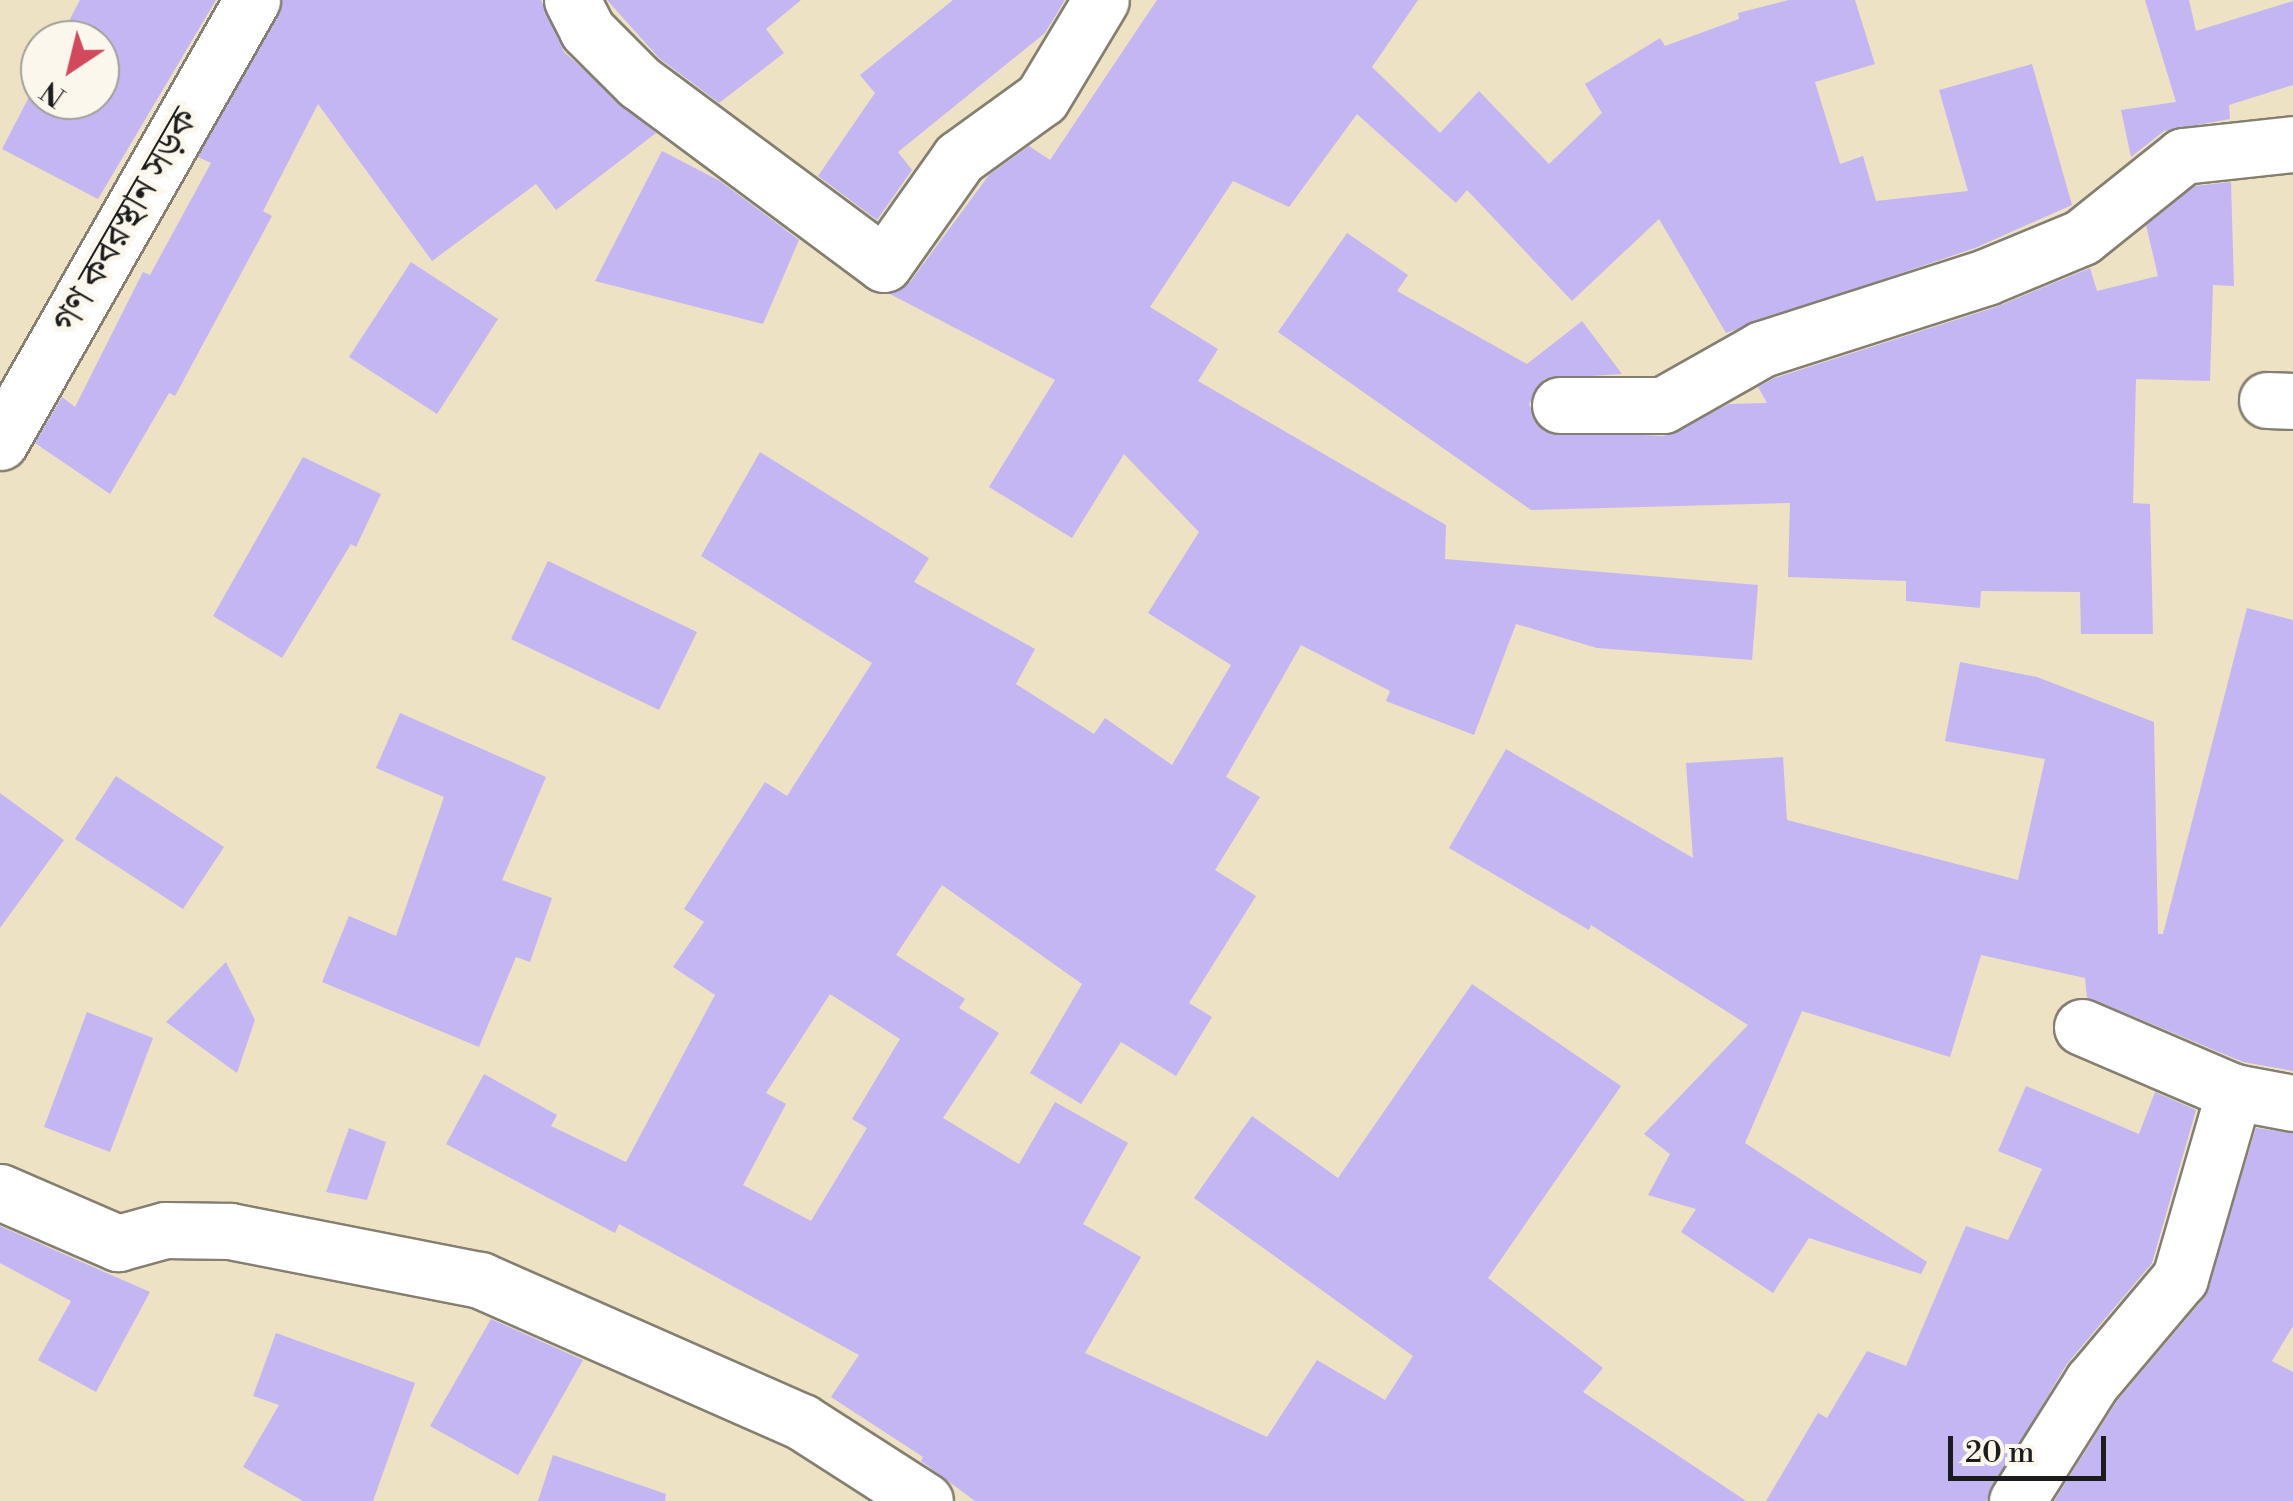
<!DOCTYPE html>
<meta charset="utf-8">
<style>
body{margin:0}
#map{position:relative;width:2293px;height:1501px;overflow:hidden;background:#ede2c3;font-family:"Libre Bodoni","Noto Serif Bengali",serif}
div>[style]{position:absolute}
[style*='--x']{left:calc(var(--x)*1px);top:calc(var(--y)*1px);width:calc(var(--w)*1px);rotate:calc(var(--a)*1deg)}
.building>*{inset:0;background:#c4b6f2}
.roads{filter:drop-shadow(2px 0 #847f70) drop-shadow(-2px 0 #847f70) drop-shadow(0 2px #847f70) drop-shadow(0 -2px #847f70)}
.minor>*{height:55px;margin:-27.5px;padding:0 27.5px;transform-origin:27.5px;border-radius:27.5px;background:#fff}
span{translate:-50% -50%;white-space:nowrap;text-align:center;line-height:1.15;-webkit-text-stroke:10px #fbf7ec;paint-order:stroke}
.street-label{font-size:38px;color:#1c1c1c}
.north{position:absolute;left:20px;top:20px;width:100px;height:100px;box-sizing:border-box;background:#fbf7ec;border:2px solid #a29f99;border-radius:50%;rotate:215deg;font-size:28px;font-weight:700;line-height:40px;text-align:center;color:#1c1c1c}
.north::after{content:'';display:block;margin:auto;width:35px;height:45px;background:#d1495b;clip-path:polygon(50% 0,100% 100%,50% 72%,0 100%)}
.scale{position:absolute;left:1948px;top:1436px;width:158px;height:45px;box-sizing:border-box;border:5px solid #1c1c1c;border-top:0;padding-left:12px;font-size:30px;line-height:35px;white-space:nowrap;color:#1c1c1c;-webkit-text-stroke:8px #fbf7ec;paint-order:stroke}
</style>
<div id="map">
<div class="building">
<div style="clip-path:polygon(80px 0,216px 0,98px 199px,2px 149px,40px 76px,40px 100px,100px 100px,100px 40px,59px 40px)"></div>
<div style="clip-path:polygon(283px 0,541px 0,564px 52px,656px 133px,556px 210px,536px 184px,432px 261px,318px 104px,263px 211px,272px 216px,175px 396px,169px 393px,110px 494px,35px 443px,62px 397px,75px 407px,143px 272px,150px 275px,211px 163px,198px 157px)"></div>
<div style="clip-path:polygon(607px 0,801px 0,766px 29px,784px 53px,719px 103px,659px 58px)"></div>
<div style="clip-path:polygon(953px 0,1065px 0,1045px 33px,898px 152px,912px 170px,877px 220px,818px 176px,875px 93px,860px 75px)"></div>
<div style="clip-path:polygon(evenodd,1157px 0,1418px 0,1372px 67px,1440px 133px,1479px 91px,1549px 164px,1602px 113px,1585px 84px,1660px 38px,1665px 46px,1739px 19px,1738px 13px,1789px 0,1855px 0,1875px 64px,1815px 82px,1840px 164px,1863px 156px,1876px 201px,1968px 191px,1939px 90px,2032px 64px,2072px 205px,1975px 248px,1726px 333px,1659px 219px,1572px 301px,1467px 190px,1456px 203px,1357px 114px,1289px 207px,1233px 181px,1150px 307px,1218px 349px,1198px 381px,1446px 525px,1445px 559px,1758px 585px,1752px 660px,1597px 648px,1516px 624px,1474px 735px,1386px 701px,1390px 691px,1301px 645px,1226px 777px,1260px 797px,1215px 870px,1256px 896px,1189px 1003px,1212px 1017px,1176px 1076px,1121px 1042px,1081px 1104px,1030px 1073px,1082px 984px,942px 885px,896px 955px,965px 999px,959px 1008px,999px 1033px,943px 1118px,1019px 1164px,1055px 1102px,1128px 1143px,1083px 1224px,1141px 1257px,1085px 1353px,1267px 1437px,1317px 1360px,1385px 1400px,1413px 1356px,1194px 1198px,1252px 1116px,1338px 1178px,1472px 984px,1621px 1086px,1488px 1278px,1603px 1368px,1583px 1392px,1746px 1501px,975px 1501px,921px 1461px,923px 1457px,831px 1397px,859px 1355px,619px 1224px,615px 1233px,446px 1144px,484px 1074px,557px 1115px,551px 1126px,626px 1162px,715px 995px,673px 967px,704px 922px,684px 909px,765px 782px,787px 796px,872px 663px,701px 556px,760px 452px,929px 558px,914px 582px,1035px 649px,1016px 684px,1094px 734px,1105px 718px,1172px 765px,1231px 665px,1148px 613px,1199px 532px,1124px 454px,1072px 538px,989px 487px,1055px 380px,890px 294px,910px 282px,989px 175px,1029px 146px,1050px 160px,1157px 0,830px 994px,900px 1039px,852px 1119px,867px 1128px,811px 1221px,743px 1185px,786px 1104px,766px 1093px,830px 994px)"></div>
<div style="clip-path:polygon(2145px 0,2189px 0,2196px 31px,2293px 1px,2293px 85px,2229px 105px,2230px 119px,2164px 131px,2131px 157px,2121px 110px,2176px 102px)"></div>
<div style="clip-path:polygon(662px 151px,720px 181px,799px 240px,763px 324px,595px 281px)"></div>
<div style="clip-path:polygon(2231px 182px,2234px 286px,2213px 285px,2210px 381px,2136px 379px,2133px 503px,2150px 504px,2153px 634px,2081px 634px,2080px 592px,1981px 591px,1980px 608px,1906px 601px,1906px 581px,1788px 577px,1790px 503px,1531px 510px,1278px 332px,1347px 233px,1408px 275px,1397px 291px,1527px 364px,1582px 321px,1622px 374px,1544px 379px,1529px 404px,1544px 431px,1664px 436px,1729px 404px,1767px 403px,1758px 387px,1775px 378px,1996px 307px,2090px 268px,2097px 291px,2158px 276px,2146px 225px,2195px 186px)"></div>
<div style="clip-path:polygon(411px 262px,498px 319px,437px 414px,349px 357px)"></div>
<div style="clip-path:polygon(303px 457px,381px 494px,356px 547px,351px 544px,282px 658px,213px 616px)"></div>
<div style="clip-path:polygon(548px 561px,697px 632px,659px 710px,511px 639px)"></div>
<div style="clip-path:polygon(2247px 608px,2293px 620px,2293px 1071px,2243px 1062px,2087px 997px,2085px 978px,1981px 955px,1950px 1057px,1802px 1011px,1745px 1143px,1927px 1262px,1921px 1274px,1809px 1238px,1773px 1293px,1681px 1232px,1696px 1209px,1648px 1195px,1670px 1154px,1644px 1134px,1748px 1025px,1591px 925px,1589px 930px,1449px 848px,1506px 749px,1693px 858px,1686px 763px,1783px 757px,1787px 820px,2018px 880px,2045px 759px,1945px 741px,1960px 662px,2037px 677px,2154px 722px,2158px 934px,2163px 934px)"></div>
<div style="clip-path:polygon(400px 713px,546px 777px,502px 880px,552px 898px,530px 962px,516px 957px,479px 1047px,322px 982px,349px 916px,396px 936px,444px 797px,376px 768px)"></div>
<div style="clip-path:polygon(116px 776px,224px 847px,183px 909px,75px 839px)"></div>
<div style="clip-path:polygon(0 793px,64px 840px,0 928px)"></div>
<div style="clip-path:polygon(226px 962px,255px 1020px,237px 1073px,166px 1022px)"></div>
<div style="clip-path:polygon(87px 1012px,153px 1038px,110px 1152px,44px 1127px)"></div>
<div style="clip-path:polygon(2026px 1086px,2139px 1134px,2155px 1092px,2196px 1110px,2152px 1263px,2066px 1365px,1986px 1501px,1766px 1501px,1818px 1413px,1827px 1418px,1867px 1351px,1906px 1366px,1966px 1226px,2008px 1240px,2042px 1169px,1998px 1151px)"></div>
<div style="clip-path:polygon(349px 1128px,386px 1142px,367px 1200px,326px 1192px)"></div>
<div style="clip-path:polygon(2256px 1128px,2293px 1133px,2293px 1326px,2272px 1361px,2293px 1372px,2293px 1501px,2054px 1501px,2117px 1401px,2204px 1298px)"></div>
<div style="clip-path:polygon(0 1226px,150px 1292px,96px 1392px,38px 1360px,71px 1301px,0 1263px)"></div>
<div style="clip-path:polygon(491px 1319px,583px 1360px,518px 1475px,430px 1426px)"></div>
<div style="clip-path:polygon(276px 1333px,415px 1383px,373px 1501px,303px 1501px,243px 1467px,279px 1405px,253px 1396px)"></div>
<div style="clip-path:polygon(553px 1455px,666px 1494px,665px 1501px,538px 1501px)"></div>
</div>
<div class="roads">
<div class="minor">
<div style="--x:572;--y:0;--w:34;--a:63"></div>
<div style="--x:587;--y:30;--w:74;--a:45"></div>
<div style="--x:639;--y:82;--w:305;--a:36.6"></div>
<div style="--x:884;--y:264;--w:130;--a:-54.7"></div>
<div style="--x:959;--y:158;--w:102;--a:-35.9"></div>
<div style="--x:1042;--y:98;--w:114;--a:-59"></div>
<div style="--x:2267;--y:400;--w:26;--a:2"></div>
<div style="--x:1560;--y:405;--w:103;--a:0"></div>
<div style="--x:1663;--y:405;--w:114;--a:-29.5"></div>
<div style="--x:1762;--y:349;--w:235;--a:-17.8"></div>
<div style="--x:1986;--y:277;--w:104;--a:-22.6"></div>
<div style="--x:2082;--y:237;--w:129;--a:-38.7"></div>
<div style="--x:2183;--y:156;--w:111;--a:-6.2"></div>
<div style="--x:0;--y:442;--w:509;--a:-60.31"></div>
<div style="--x:2082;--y:1027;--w:165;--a:23.2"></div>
<div style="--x:2234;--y:1092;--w:60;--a:10.6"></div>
<div style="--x:0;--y:1192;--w:129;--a:23.4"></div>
<div style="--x:118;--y:1243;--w:49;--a:-15.5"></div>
<div style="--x:165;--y:1230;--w:65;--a:0.9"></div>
<div style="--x:230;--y:1231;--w:255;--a:11.1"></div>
<div style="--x:480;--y:1280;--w:352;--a:23.8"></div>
<div style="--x:802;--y:1422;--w:146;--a:32.7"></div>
<div style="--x:2017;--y:1501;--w:141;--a:-57.8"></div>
<div style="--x:2092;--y:1382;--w:136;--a:-49.8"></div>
<div style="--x:2180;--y:1278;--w:194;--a:-73.8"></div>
</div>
</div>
<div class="street-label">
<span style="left:126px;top:221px;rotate:-60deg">গণ কবরস্থান সড়ক</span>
</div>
<div class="north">N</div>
<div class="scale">20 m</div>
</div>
